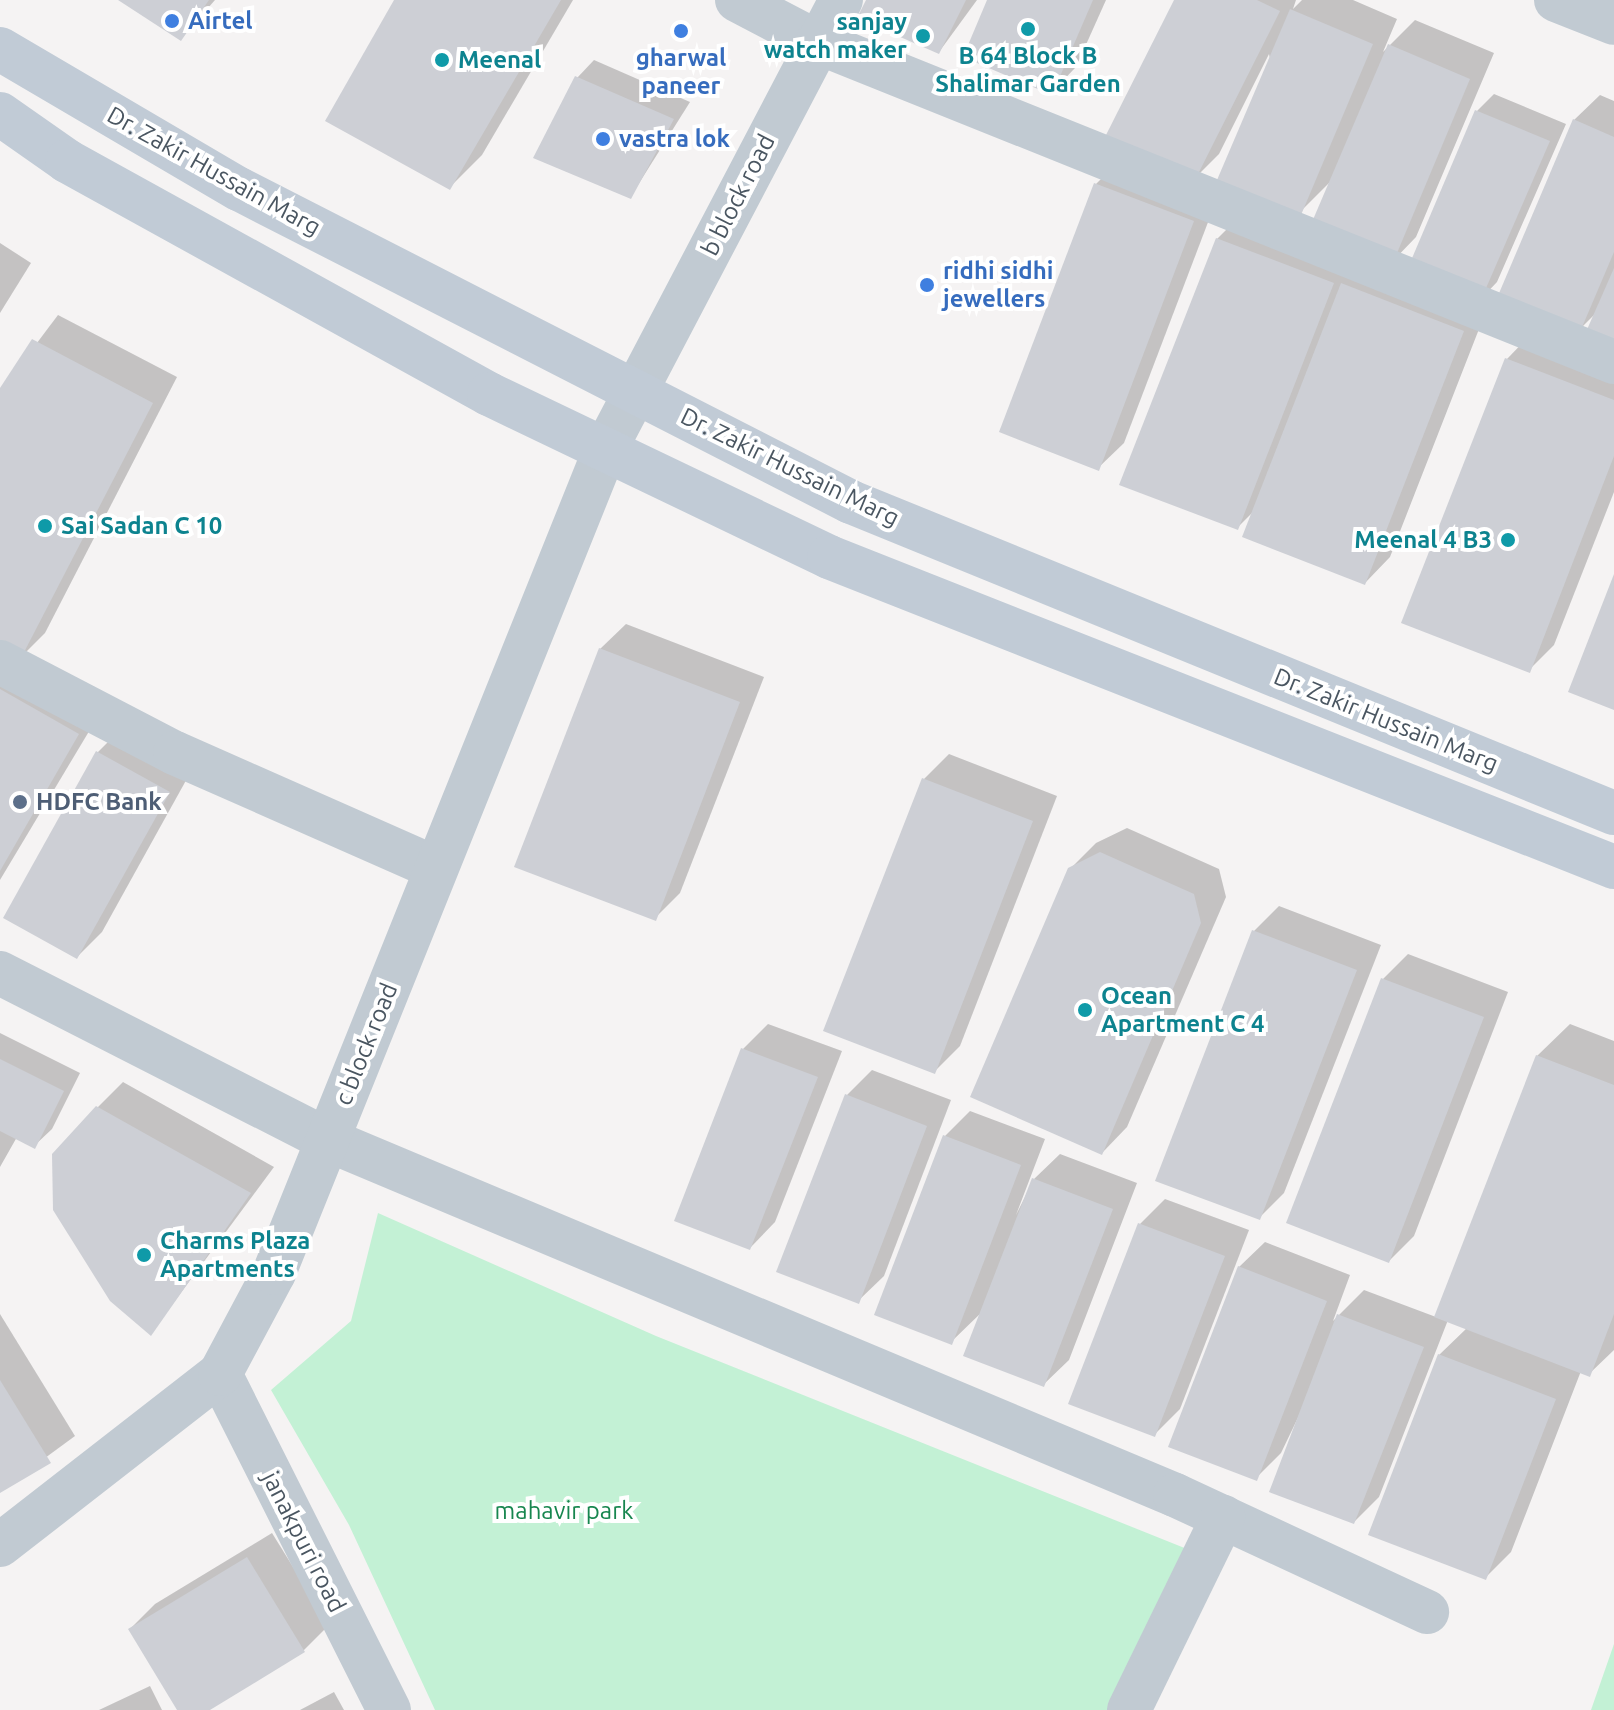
<!DOCTYPE html>
<style>
body{margin:0}
#map{position:relative;width:1614px;height:1710px;overflow:hidden;background:#f5f3f3;font-family:Ubuntu,sans-serif}
div>[style]{position:absolute}
[style*='--x']{left:calc(var(--x)*1px);top:calc(var(--y)*1px);width:calc(var(--w)*1px);rotate:calc(var(--a)*1deg)}
.green>*{inset:0;background:#c3f1d5}
.shadow>*{inset:0;background:#0003}
.building>*{inset:0;background:#cdcfd5}
.street>*{height:44px;margin:-22px;padding:0 22px;transform-origin:22px;border-radius:22px;background:#c1cad2}
.secondary>*{height:44px;margin:-22px;padding:0 22px;transform-origin:22px;border-radius:22px;background:#c1cbd6}
.dots>*{width:22px;height:22px;translate:-50% -50%;box-sizing:border-box;border:4px solid #fff;border-radius:50%}
span{translate:-50% -50%;white-space:nowrap;text-align:center;line-height:1.15;-webkit-text-stroke:8px #fff;paint-order:stroke}
.shop-label{font-size:24px;color:#366cbe;font-weight:700}
.left{translate:0 -50%;text-align:left}
.culture-label{font-size:24px;color:#0d838f;font-weight:700}
.right{translate:-100% -50%;text-align:right}
.street-label{font-size:24px;color:#4a5661}
.service-label{font-size:24px;color:#4e5e75;font-weight:700}
.park-label{font-size:24px;color:#17864f}
</style>
<div id="map">
<div class="green">
<div style="clip-path:polygon(378px 1213px,656px 1336px,1187px 1549px,1130px 1710px,435px 1710px,349px 1525px,271px 1390px,351px 1321px)"></div>
<div style="clip-path:polygon(1614px 1644px,1614px 1710px,1591px 1710px)"></div>
</div>
<div class="shadow">
<div style="clip-path:polygon(121px 0,215px 0,181px 39px)"></div>
<div style="clip-path:polygon(396px 0,573px 0,482px 155px,450px 187px)"></div>
<div style="clip-path:polygon(868px 0,977px 0,939px 52px)"></div>
<div style="clip-path:polygon(990px 0,1106px 0,1076px 67px,1051px 93px)"></div>
<div style="clip-path:polygon(1176px 0,1296px 0,1293px 9px,1302px 0,1353px 0,1397px 19px,1383px 52px,1415px 20px,1494px 53px,1416px 237px,1391px 263px,1331px 181px,1300px 212px,1269px 54px,1219px 154px,1194px 179px)"></div>
<div style="clip-path:polygon(594px 60px,690px 102px,631px 196px,577px 78px)"></div>
<div style="clip-path:polygon(1494px 94px,1566px 124px,1497px 282px,1478px 302px,1488px 306px,1390px 557px,1365px 583px,1254px 511px,1237px 528px,1217px 239px,1243px 213px,1461px 291px,1477px 111px)"></div>
<div style="clip-path:polygon(1600px 95px,1614px 101px,1614px 353px,1596px 313px,1579px 330px,1574px 120px)"></div>
<div style="clip-path:polygon(1121px 159px,1218px 196px,1124px 443px,1098px 468px,1096px 184px)"></div>
<div style="clip-path:polygon(0 243px,31px 263px,0 313px)"></div>
<div style="clip-path:polygon(58px 315px,177px 377px,45px 633px,20px 658px,0 392px)"></div>
<div style="clip-path:polygon(1532px 333px,1614px 365px,1614px 492px,1554px 645px,1529px 670px,1507px 359px)"></div>
<div style="clip-path:polygon(626px 624px,764px 677px,680px 893px,655px 918px,600px 649px)"></div>
<div style="clip-path:polygon(0 685px,103px 708px,0 880px)"></div>
<div style="clip-path:polygon(123px 727px,194px 766px,102px 932px,77px 957px,98px 752px)"></div>
<div style="clip-path:polygon(949px 754px,1057px 796px,960px 1046px,934px 1072px,924px 779px)"></div>
<div style="clip-path:polygon(1127px 828px,1219px 869px,1226px 897px,1127px 1127px,1102px 1153px,1070px 869px,1096px 843px)"></div>
<div style="clip-path:polygon(1279px 906px,1381px 945px,1284px 1193px,1259px 1218px,1254px 931px)"></div>
<div style="clip-path:polygon(1408px 954px,1508px 992px,1414px 1236px,1389px 1261px,1383px 979px)"></div>
<div style="clip-path:polygon(768px 1024px,842px 1051px,775px 1222px,750px 1248px,743px 1049px)"></div>
<div style="clip-path:polygon(1570px 1024px,1614px 1041px,1614px 1350px,1589px 1374px,1581px 1371px,1511px 1552px,1485px 1578px,1439px 1355px,1467px 1328px,1448px 1320px,1379px 1497px,1354px 1522px,1306px 1401px,1281px 1453px,1256px 1478px,1239px 1267px,1265px 1242px,1350px 1275px,1333px 1321px,1364px 1290px,1436px 1317px,1537px 1056px)"></div>
<div style="clip-path:polygon(0 1033px,80px 1073px,52px 1129px,34px 1146px,17px 1137px,0 1167px)"></div>
<div style="clip-path:polygon(872px 1070px,951px 1100px,884px 1276px,858px 1301px,847px 1095px)"></div>
<div style="clip-path:polygon(123px 1082px,274px 1167px,151px 1333px,97px 1108px)"></div>
<div style="clip-path:polygon(970px 1111px,1045px 1139px,1016px 1215px,1034px 1179px,1060px 1154px,1137px 1183px,1069px 1360px,1043px 1385px,983px 1311px,951px 1342px,945px 1136px)"></div>
<div style="clip-path:polygon(1165px 1199px,1249px 1230px,1180px 1409px,1155px 1434px,1140px 1224px)"></div>
<div style="clip-path:polygon(0 1314px,75px 1436px,0 1491px)"></div>
<div style="clip-path:polygon(272px 1533px,329px 1625px,304px 1650px,206px 1710px,180px 1710px,130px 1629px,155px 1604px)"></div>
<div style="clip-path:polygon(150px 1686px,162px 1710px,99px 1710px)"></div>
<div style="clip-path:polygon(334px 1692px,344px 1710px,300px 1710px)"></div>
</div>
<div class="building">
<div style="clip-path:polygon(118px 0,209px 0,181px 41px)"></div>
<div style="clip-path:polygon(394px 0,561px 0,450px 190px,325px 121px)"></div>
<div style="clip-path:polygon(866px 0,966px 0,939px 54px,857px 18px)"></div>
<div style="clip-path:polygon(987px 0,1093px 0,1052px 95px,963px 57px)"></div>
<div style="clip-path:polygon(1174px 0,1257px 0,1280px 11px,1194px 182px,1105px 137px)"></div>
<div style="clip-path:polygon(1290px 9px,1373px 44px,1301px 215px,1217px 180px)"></div>
<div style="clip-path:polygon(1388px 44px,1470px 79px,1392px 265px,1309px 229px)"></div>
<div style="clip-path:polygon(575px 76px,674px 119px,631px 199px,533px 158px)"></div>
<div style="clip-path:polygon(1475px 110px,1550px 141px,1480px 302px,1407px 270px)"></div>
<div style="clip-path:polygon(1573px 119px,1614px 137px,1614px 252px,1580px 332px,1497px 298px)"></div>
<div style="clip-path:polygon(1094px 183px,1194px 221px,1099px 471px,999px 432px)"></div>
<div style="clip-path:polygon(1216px 238px,1334px 283px,1238px 530px,1119px 485px)"></div>
<div style="clip-path:polygon(1614px 268px,1614px 355px,1582px 341px)"></div>
<div style="clip-path:polygon(1341px 283px,1464px 331px,1365px 585px,1242px 537px)"></div>
<div style="clip-path:polygon(32px 339px,153px 403px,20px 660px,0 649px,0 388px)"></div>
<div style="clip-path:polygon(1505px 358px,1614px 400px,1614px 456px,1530px 673px,1401px 623px)"></div>
<div style="clip-path:polygon(1614px 574px,1614px 710px,1568px 692px)"></div>
<div style="clip-path:polygon(599px 648px,740px 702px,656px 921px,514px 867px)"></div>
<div style="clip-path:polygon(0 689px,79px 734px,0 871px)"></div>
<div style="clip-path:polygon(96px 751px,170px 792px,77px 959px,3px 918px)"></div>
<div style="clip-path:polygon(922px 778px,1033px 821px,935px 1074px,823px 1031px)"></div>
<div style="clip-path:polygon(1100px 852px,1194px 894px,1201px 923px,1102px 1155px,970px 1097px,1068px 868px)"></div>
<div style="clip-path:polygon(1252px 930px,1357px 970px,1260px 1220px,1155px 1181px)"></div>
<div style="clip-path:polygon(1381px 978px,1484px 1017px,1389px 1263px,1286px 1223px)"></div>
<div style="clip-path:polygon(741px 1048px,818px 1077px,750px 1250px,674px 1221px)"></div>
<div style="clip-path:polygon(1536px 1055px,1614px 1085px,1614px 1314px,1590px 1377px,1434px 1317px)"></div>
<div style="clip-path:polygon(0 1059px,64px 1091px,35px 1149px,0 1131px)"></div>
<div style="clip-path:polygon(845px 1094px,927px 1126px,859px 1304px,776px 1272px)"></div>
<div style="clip-path:polygon(96px 1106px,251px 1193px,151px 1336px,110px 1301px,53px 1210px,52px 1154px)"></div>
<div style="clip-path:polygon(943px 1135px,1021px 1165px,952px 1345px,874px 1315px)"></div>
<div style="clip-path:polygon(1032px 1178px,1113px 1209px,1044px 1387px,963px 1356px)"></div>
<div style="clip-path:polygon(1138px 1223px,1225px 1256px,1155px 1437px,1068px 1404px)"></div>
<div style="clip-path:polygon(1238px 1266px,1327px 1301px,1257px 1481px,1168px 1447px)"></div>
<div style="clip-path:polygon(1337px 1314px,1424px 1347px,1354px 1524px,1269px 1492px)"></div>
<div style="clip-path:polygon(1438px 1354px,1556px 1399px,1486px 1580px,1368px 1535px)"></div>
<div style="clip-path:polygon(0 1380px,51px 1463px,0 1493px)"></div>
<div style="clip-path:polygon(247px 1557px,305px 1652px,210px 1710px,177px 1710px,128px 1629px)"></div>
</div>
<div class="street">
<div style="--x:737;--y:0;--w:90;--a:27.7"></div>
<div style="--x:817;--y:42;--w:859;--a:21.88"></div>
<div style="--x:1556;--y:0;--w:62;--a:21.6"></div>
<div style="--x:0;--y:662;--w:197;--a:27.5"></div>
<div style="--x:175;--y:753;--w:285;--a:23.8"></div>
<div style="--x:0;--y:973;--w:368;--a:27"></div>
<div style="--x:328;--y:1140;--w:918;--a:22.74"></div>
<div style="--x:1175;--y:1495;--w:278;--a:24.9"></div>
<div style="--x:220;--y:1374;--w:376;--a:63.3"></div>
<div style="--x:0;--y:1545;--w:279;--a:-37.9"></div>
<div style="--x:220;--y:1374;--w:115;--a:-61.9"></div>
<div style="--x:274;--y:1273;--w:887;--a:-68.09"></div>
<div style="--x:605;--y:450;--w:508;--a:-62.33"></div>
<div style="--x:1129;--y:1710;--w:215;--a:-64"></div>
</div>
<div class="secondary">
<div style="--x:0;--y:49;--w:277;--a:30.4"></div>
<div style="--x:239;--y:189;--w:687;--a:27.09"></div>
<div style="--x:851;--y:502;--w:824;--a:22.18"></div>
<div style="--x:0;--y:114;--w:82;--a:35"></div>
<div style="--x:67;--y:161;--w:482;--a:28.9"></div>
<div style="--x:489;--y:394;--w:377;--a:25.6"></div>
<div style="--x:829;--y:557;--w:844;--a:21.55"></div>
</div>
<div class="dots">
<div style="left:172px;top:21px;background:#3f7fe0"></div>
<div style="left:1028px;top:29px;background:#0f9aa8"></div>
<div style="left:681px;top:31px;background:#3f7fe0"></div>
<div style="left:923px;top:36px;background:#0f9aa8"></div>
<div style="left:442px;top:60px;background:#0f9aa8"></div>
<div style="left:603px;top:139px;background:#3f7fe0"></div>
<div style="left:927px;top:285px;background:#3f7fe0"></div>
<div style="left:45px;top:526px;background:#0f9aa8"></div>
<div style="left:1508px;top:540px;background:#0f9aa8"></div>
<div style="left:20px;top:802px;background:#5c6f8a"></div>
<div style="left:1085px;top:1010px;background:#0f9aa8"></div>
<div style="left:144px;top:1255px;background:#0f9aa8"></div>
</div>
<div class="shop-label">
<span class="left" style="left:188px;top:21px">Airtel</span>
<span style="left:681px;top:72px">gharwal<br>paneer</span>
<span class="left" style="left:619px;top:139px">vastra lok</span>
<span class="left" style="left:943px;top:285px">ridhi sidhi<br>jewellers</span>
</div>
<div class="culture-label">
<span class="right" style="left:907px;top:36px">sanjay<br>watch maker</span>
<span style="left:1028px;top:70px">B 64 Block B<br>Shalimar Garden</span>
<span class="left" style="left:458px;top:60px">Meenal</span>
<span class="left" style="left:61px;top:526px">Sai Sadan C 10</span>
<span class="right" style="left:1492px;top:540px">Meenal 4 B3</span>
<span class="left" style="left:1101px;top:1010px">Ocean<br>Apartment C 4</span>
<span class="left" style="left:160px;top:1255px">Charms Plaza<br>Apartments</span>
</div>
<div class="street-label">
<span style="left:214px;top:171px;rotate:29deg">Dr. Zakir Hussain Marg</span>
<span style="left:738px;top:195px;rotate:-63deg">b block road</span>
<span style="left:790px;top:467px;rotate:26deg">Dr. Zakir Hussain Marg</span>
<span style="left:1386px;top:720px;rotate:22deg">Dr. Zakir Hussain Marg</span>
<span style="left:366px;top:1044px;rotate:-68deg">c block road</span>
<span style="left:304px;top:1542px;rotate:63deg">janakpuri road</span>
</div>
<div class="service-label">
<span class="left" style="left:36px;top:802px">HDFC Bank</span>
</div>
<div class="park-label">
<span style="left:564px;top:1511px">mahavir park</span>
</div>
</div>
